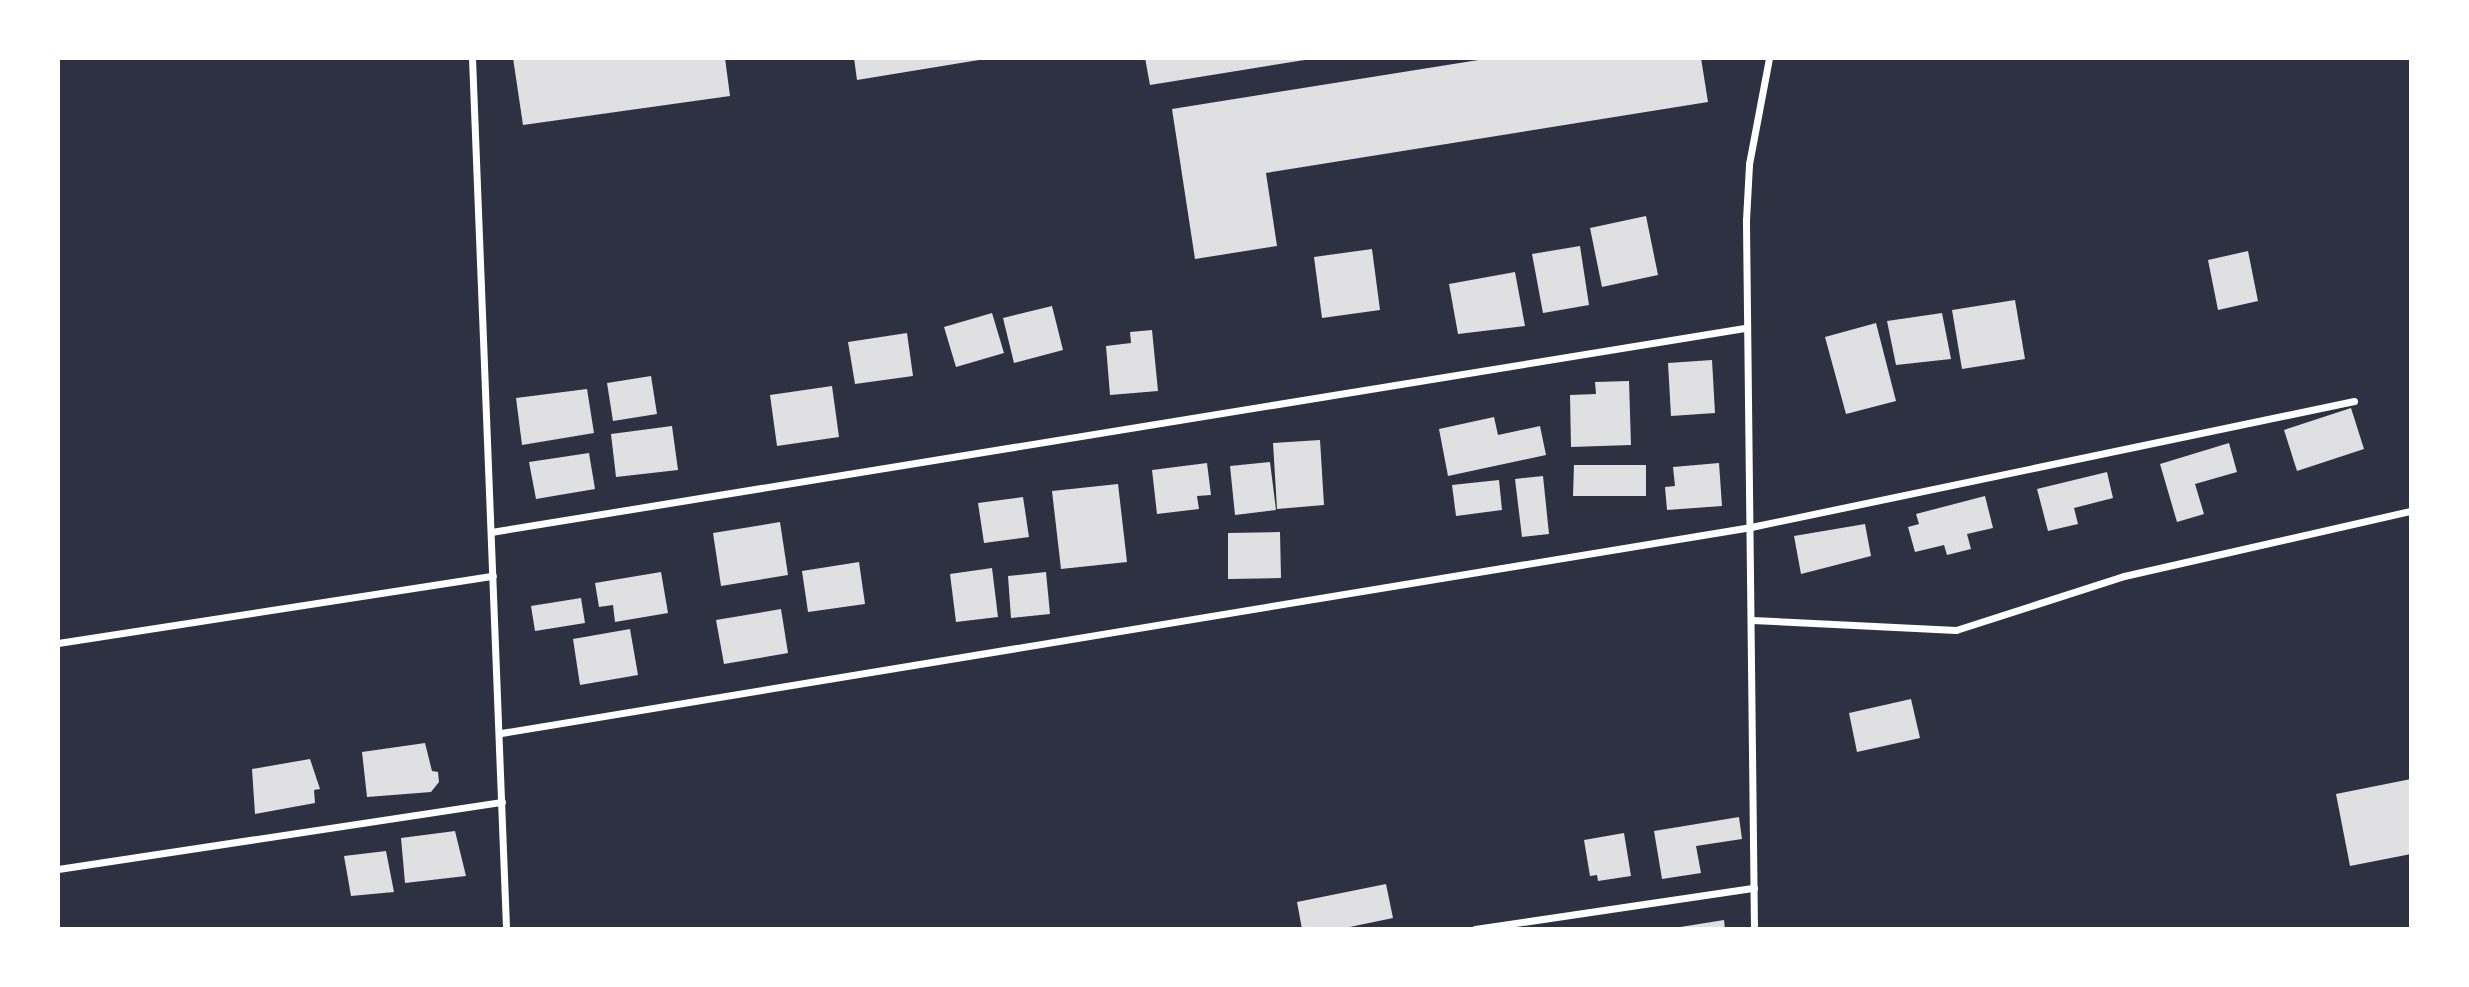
<!DOCTYPE html>
<style>
body{margin:0}
#map{position:relative;width:2469px;height:987px;overflow:hidden;background:#2d3142;font-family:Manrope,sans-serif}
div>[style]{position:absolute}
[style*='--x']{left:calc(var(--x)*1px);top:calc(var(--y)*1px);width:calc(var(--w)*1px);rotate:calc(var(--a)*1deg)}
.building>*{inset:0;background:#e0e0e3}
.minor>*{height:7px;margin:-3.5px;padding:0 3.5px;transform-origin:3.5px;border-radius:3.5px;background:#fff}
span{translate:-50% -50%;white-space:nowrap;text-align:center;line-height:1.15;-webkit-text-stroke:7px #fff;paint-order:stroke}
.frame{position:absolute;inset:0;border:60px solid #fff;pointer-events:none}
</style>
<div id="map">
<div class="building">
<div style="clip-path:polygon(513px 58px,725px 58px,730px 96px,523px 125px)"></div>
<div style="clip-path:polygon(854px 58px,985px 58px,985px 59px,857px 80px)"></div>
<div style="clip-path:polygon(1145px 58px,1311px 58px,1311px 59px,1150px 85px)"></div>
<div style="clip-path:polygon(1491px 58px,1701px 58px,1708px 102px,1266px 173px,1277px 246px,1195px 259px,1172px 109px)"></div>
<div style="clip-path:polygon(1646px 216px,1658px 275px,1602px 287px,1590px 228px)"></div>
<div style="clip-path:polygon(1580px 246px,1589px 305px,1543px 313px,1532px 254px)"></div>
<div style="clip-path:polygon(1372px 249px,1380px 310px,1322px 318px,1314px 257px)"></div>
<div style="clip-path:polygon(2248px 251px,2258px 301px,2218px 310px,2208px 260px)"></div>
<div style="clip-path:polygon(1515px 272px,1525px 326px,1458px 334px,1449px 284px)"></div>
<div style="clip-path:polygon(2015px 300px,2025px 359px,1962px 369px,1952px 310px)"></div>
<div style="clip-path:polygon(1052px 306px,1063px 350px,1014px 363px,1003px 318px)"></div>
<div style="clip-path:polygon(992px 313px,1004px 353px,956px 367px,944px 327px)"></div>
<div style="clip-path:polygon(1942px 313px,1951px 359px,1896px 365px,1887px 321px)"></div>
<div style="clip-path:polygon(1876px 323px,1896px 401px,1846px 414px,1825px 337px)"></div>
<div style="clip-path:polygon(1152px 330px,1158px 391px,1110px 395px,1106px 346px,1131px 343px,1130px 332px)"></div>
<div style="clip-path:polygon(907px 333px,913px 376px,855px 384px,848px 342px)"></div>
<div style="clip-path:polygon(1712px 360px,1715px 413px,1671px 416px,1668px 363px)"></div>
<div style="clip-path:polygon(651px 376px,657px 414px,613px 421px,607px 383px)"></div>
<div style="clip-path:polygon(1629px 381px,1631px 445px,1571px 447px,1570px 395px,1596px 394px,1595px 382px)"></div>
<div style="clip-path:polygon(832px 386px,839px 437px,777px 446px,770px 395px)"></div>
<div style="clip-path:polygon(587px 389px,594px 433px,522px 445px,516px 398px)"></div>
<div style="clip-path:polygon(2351px 408px,2364px 449px,2297px 471px,2284px 430px)"></div>
<div style="clip-path:polygon(1494px 417px,1498px 435px,1540px 426px,1546px 455px,1448px 476px,1439px 429px)"></div>
<div style="clip-path:polygon(672px 426px,678px 470px,616px 477px,611px 434px)"></div>
<div style="clip-path:polygon(1320px 440px,1324px 505px,1277px 509px,1273px 443px)"></div>
<div style="clip-path:polygon(2229px 443px,2237px 472px,2195px 484px,2204px 514px,2177px 522px,2160px 464px)"></div>
<div style="clip-path:polygon(589px 453px,595px 489px,536px 499px,529px 462px)"></div>
<div style="clip-path:polygon(1270px 462px,1276px 510px,1235px 515px,1230px 466px)"></div>
<div style="clip-path:polygon(1207px 463px,1211px 495px,1197px 496px,1199px 509px,1157px 514px,1152px 470px)"></div>
<div style="clip-path:polygon(1719px 463px,1722px 506px,1667px 510px,1665px 487px,1675px 486px,1673px 467px)"></div>
<div style="clip-path:polygon(1574px 465px,1646px 465px,1646px 496px,1573px 496px)"></div>
<div style="clip-path:polygon(2107px 472px,2113px 498px,2074px 508px,2078px 524px,2048px 531px,2037px 489px)"></div>
<div style="clip-path:polygon(1543px 476px,1549px 534px,1522px 537px,1515px 479px)"></div>
<div style="clip-path:polygon(1499px 480px,1502px 510px,1456px 516px,1452px 485px)"></div>
<div style="clip-path:polygon(1118px 484px,1127px 562px,1061px 569px,1052px 491px)"></div>
<div style="clip-path:polygon(1985px 496px,1993px 528px,1967px 534px,1971px 549px,1947px 555px,1944px 545px,1915px 552px,1908px 527px,1919px 524px,1916px 514px)"></div>
<div style="clip-path:polygon(1023px 497px,1029px 537px,984px 543px,978px 503px)"></div>
<div style="clip-path:polygon(780px 522px,788px 575px,721px 586px,713px 533px)"></div>
<div style="clip-path:polygon(1865px 524px,1871px 556px,1801px 574px,1794px 536px)"></div>
<div style="clip-path:polygon(1280px 532px,1281px 578px,1228px 579px,1228px 533px)"></div>
<div style="clip-path:polygon(859px 562px,865px 604px,808px 612px,802px 571px)"></div>
<div style="clip-path:polygon(992px 568px,998px 617px,956px 622px,950px 574px)"></div>
<div style="clip-path:polygon(661px 572px,668px 613px,615px 622px,613px 605px,599px 607px,595px 583px)"></div>
<div style="clip-path:polygon(1046px 572px,1050px 614px,1011px 618px,1008px 576px)"></div>
<div style="clip-path:polygon(581px 598px,585px 623px,535px 631px,531px 606px)"></div>
<div style="clip-path:polygon(781px 609px,788px 653px,724px 664px,716px 620px)"></div>
<div style="clip-path:polygon(630px 629px,638px 675px,580px 685px,573px 639px)"></div>
<div style="clip-path:polygon(1911px 699px,1920px 738px,1857px 752px,1849px 713px)"></div>
<div style="clip-path:polygon(425px 743px,432px 771px,438px 772px,439px 782px,431px 792px,367px 797px,362px 752px)"></div>
<div style="clip-path:polygon(310px 759px,320px 789px,314px 790px,315px 803px,255px 814px,252px 769px)"></div>
<div style="clip-path:polygon(2411px 779px,2411px 854px,2350px 866px,2336px 794px)"></div>
<div style="clip-path:polygon(1739px 817px,1742px 839px,1696px 846px,1701px 873px,1662px 879px,1654px 831px)"></div>
<div style="clip-path:polygon(455px 831px,466px 876px,405px 883px,401px 838px)"></div>
<div style="clip-path:polygon(1624px 833px,1631px 876px,1598px 881px,1597px 875px,1590px 876px,1584px 840px)"></div>
<div style="clip-path:polygon(386px 851px,394px 892px,351px 896px,344px 856px)"></div>
<div style="clip-path:polygon(1386px 884px,1393px 918px,1340px 929px,1302px 929px,1297px 902px)"></div>
<div style="clip-path:polygon(1724px 920px,1725px 929px,1674px 929px,1674px 928px)"></div>
</div>
<div class="minor">
<div style="--x:472;--y:58;--w:872;--a:87.76"></div>
<div style="--x:491;--y:532;--w:1270;--a:-9.24"></div>
<div style="--x:1752;--y:620;--w:204;--a:2.8"></div>
<div style="--x:1956;--y:630;--w:176;--a:-17.8"></div>
<div style="--x:2124;--y:576;--w:294;--a:-12.8"></div>
<div style="--x:58;--y:643;--w:440;--a:-8.8"></div>
<div style="--x:501;--y:733;--w:1267;--a:-9.36"></div>
<div style="--x:1751;--y:527;--w:616;--a:-11.8"></div>
<div style="--x:58;--y:869;--w:449;--a:-8.6"></div>
<div style="--x:1475;--y:929;--w:282;--a:-8.4"></div>
<div style="--x:1754;--y:929;--w:709;--a:-90.65"></div>
<div style="--x:1746;--y:220;--w:56;--a:-86.9"></div>
<div style="--x:1749;--y:164;--w:108;--a:-79.3"></div>
</div>
<div class="frame"></div>
</div>
